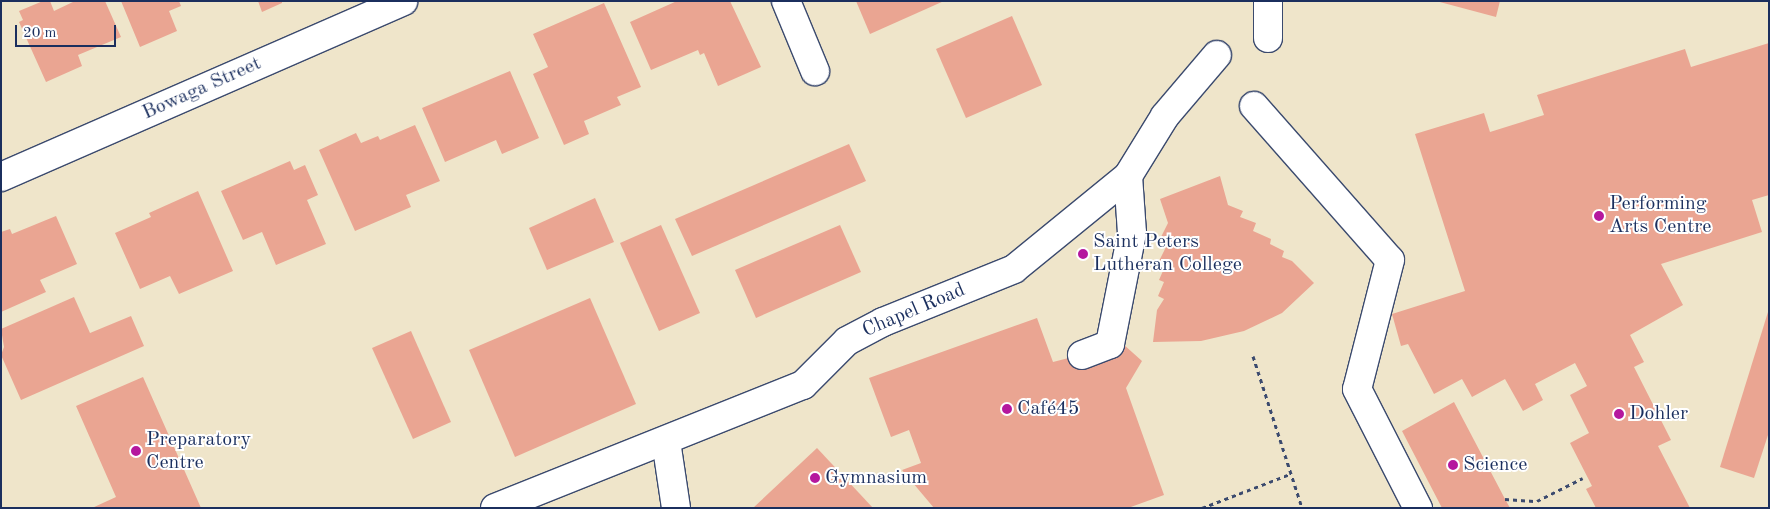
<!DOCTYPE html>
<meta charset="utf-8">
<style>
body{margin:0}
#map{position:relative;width:1770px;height:509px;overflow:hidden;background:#efe5ca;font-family:"Old Standard TT",serif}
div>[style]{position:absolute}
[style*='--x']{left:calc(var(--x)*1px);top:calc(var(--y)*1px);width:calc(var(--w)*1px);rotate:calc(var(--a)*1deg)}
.building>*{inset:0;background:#eaa592}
.path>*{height:3px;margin-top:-1.5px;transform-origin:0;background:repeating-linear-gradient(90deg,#3b4a6e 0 4px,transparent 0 8px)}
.roads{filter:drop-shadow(1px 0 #3b4a6e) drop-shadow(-1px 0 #3b4a6e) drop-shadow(0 1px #3b4a6e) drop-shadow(0 -1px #3b4a6e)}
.minor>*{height:28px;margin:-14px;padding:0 14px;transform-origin:14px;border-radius:14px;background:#fff}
.dots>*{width:14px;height:14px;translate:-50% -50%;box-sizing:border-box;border:2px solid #fff;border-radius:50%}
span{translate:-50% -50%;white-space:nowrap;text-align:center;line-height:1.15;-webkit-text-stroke:4px #fff;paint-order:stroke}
.street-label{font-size:20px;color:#1b2f5e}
.poi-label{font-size:20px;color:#1b2f5e}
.left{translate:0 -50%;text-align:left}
.frame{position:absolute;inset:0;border:2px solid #1b2f5e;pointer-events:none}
.scale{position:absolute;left:15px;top:25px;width:101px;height:22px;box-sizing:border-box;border:2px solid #1b2f5e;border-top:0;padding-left:6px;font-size:15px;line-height:18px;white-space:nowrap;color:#1b2f5e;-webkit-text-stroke:4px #fff;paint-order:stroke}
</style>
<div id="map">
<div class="building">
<div style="clip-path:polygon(43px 1px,50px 1px,54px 11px,75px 1px,105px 1px,121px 37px,78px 55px,82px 66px,46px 82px,19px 22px,23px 20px,19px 11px)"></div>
<div style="clip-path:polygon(121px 1px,179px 1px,181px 6px,169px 11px,177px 31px,140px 47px)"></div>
<div style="clip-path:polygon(258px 1px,282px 1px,282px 3px,262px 12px)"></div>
<div style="clip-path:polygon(677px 1px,730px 1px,761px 67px,718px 86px,704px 53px,700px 55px,698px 50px,651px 70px,630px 22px)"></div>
<div style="clip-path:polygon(856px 1px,944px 1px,870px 34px)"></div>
<div style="clip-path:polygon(1436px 1px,1500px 1px,1496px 17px)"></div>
<div style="clip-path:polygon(604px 3px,641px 87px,617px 97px,621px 105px,584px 121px,589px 134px,564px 145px,533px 74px,548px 67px,533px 34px)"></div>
<div style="clip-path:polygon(1012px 16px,1042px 85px,966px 118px,936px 49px)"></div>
<div style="clip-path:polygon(1769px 43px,1769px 195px,1752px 200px,1762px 232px,1661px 264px,1683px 305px,1630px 335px,1644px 362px,1634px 367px,1671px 440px,1658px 446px,1690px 508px,1596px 508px,1586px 489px,1592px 486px,1570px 443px,1589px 433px,1570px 395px,1587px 386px,1575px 363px,1535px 384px,1543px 400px,1523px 411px,1505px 379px,1472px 397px,1462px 379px,1434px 394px,1408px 344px,1401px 346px,1392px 314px,1465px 291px,1415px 134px,1484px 113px,1490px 132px,1544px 115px,1537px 95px,1685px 49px,1691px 67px)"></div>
<div style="clip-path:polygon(510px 71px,539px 138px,502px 154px,496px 140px,445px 162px,422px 108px)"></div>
<div style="clip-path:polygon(415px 125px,440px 181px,406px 195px,411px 207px,355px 231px,319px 150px,356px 133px,361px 143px,378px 136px,380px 140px)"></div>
<div style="clip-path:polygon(849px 144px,866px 181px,692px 256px,675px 219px)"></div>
<div style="clip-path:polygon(290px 161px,294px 170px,305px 165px,318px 195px,307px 200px,326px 244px,276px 265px,262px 232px,243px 240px,221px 191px)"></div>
<div style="clip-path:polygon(1220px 176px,1228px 205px,1243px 211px,1240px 217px,1256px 223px,1253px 231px,1271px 239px,1270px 244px,1284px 251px,1282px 257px,1292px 261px,1314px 283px,1282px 313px,1244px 331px,1201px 341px,1153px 342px,1157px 310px,1164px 299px,1158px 296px,1164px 282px,1159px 280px,1166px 264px,1159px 261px,1167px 245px,1159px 241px,1168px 223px,1160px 199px)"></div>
<div style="clip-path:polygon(198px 191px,233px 271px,179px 294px,170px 276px,140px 289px,115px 233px,151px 217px,149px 213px)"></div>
<div style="clip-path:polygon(595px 198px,614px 242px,547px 270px,529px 228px)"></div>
<div style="clip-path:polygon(56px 216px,77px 264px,40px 280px,46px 292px,1px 312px,1px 232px,10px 229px,12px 234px)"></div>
<div style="clip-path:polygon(661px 225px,700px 313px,659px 331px,620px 243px)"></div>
<div style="clip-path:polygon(840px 225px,861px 272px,756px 318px,735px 270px)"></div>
<div style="clip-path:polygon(74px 297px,90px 333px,131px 316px,144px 346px,21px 400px,1px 355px,4px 347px,1px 329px)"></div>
<div style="clip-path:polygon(590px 298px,636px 404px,515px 457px,469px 350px)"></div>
<div style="clip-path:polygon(1768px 312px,1769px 432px,1754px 478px,1720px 467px)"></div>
<div style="clip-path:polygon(1037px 318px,1053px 362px,1123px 344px,1142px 361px,1126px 388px,1164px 495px,1128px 508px,934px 508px,902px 470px,921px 463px,909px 430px,891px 437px,869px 378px)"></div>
<div style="clip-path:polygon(411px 331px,451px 422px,413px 439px,372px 348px)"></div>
<div style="clip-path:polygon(143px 377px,201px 508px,92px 508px,116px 497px,76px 406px)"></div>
<div style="clip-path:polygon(1454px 402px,1505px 499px,1510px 508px,1442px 508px,1402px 431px)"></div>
<div style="clip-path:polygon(817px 448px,873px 508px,753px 508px)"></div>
</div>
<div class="path">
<div style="--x:1253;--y:356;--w:160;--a:72.1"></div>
<div style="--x:1505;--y:499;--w:32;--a:4"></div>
<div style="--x:1537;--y:501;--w:51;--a:-26.6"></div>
<div style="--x:1202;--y:508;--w:94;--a:-21.1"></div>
</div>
<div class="roads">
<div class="minor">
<div style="--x:786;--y:1;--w:76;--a:67.5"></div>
<div style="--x:1268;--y:1;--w:37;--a:90"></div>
<div style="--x:1254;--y:106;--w:205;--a:48.6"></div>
<div style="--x:1390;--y:260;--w:133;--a:104.3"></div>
<div style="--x:1357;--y:389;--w:134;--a:62.9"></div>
<div style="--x:1;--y:177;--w:439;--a:-23.6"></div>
<div style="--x:1082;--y:355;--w:30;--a:-21"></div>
<div style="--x:1110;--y:344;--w:113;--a:-78.8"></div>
<div style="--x:1132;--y:233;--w:57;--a:-94"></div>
<div style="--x:666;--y:441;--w:68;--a:81.5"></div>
<div style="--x:495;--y:508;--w:332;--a:-21.8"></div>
<div style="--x:803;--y:385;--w:62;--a:-45"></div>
<div style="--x:847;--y:341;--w:41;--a:-27.8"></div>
<div style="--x:883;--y:322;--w:141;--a:-22"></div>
<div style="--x:1014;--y:269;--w:147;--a:-39.2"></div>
<div style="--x:1128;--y:176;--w:70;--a:-58.3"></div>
<div style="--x:1165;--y:116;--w:80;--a:-49.6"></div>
</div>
</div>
<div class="dots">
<div style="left:1599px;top:216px;background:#b5179e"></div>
<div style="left:1083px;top:254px;background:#b5179e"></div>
<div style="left:1007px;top:409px;background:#b5179e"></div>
<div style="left:1619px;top:414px;background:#b5179e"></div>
<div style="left:136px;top:451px;background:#b5179e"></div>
<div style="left:1453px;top:465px;background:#b5179e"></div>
<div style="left:815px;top:478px;background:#b5179e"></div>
</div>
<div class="street-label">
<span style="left:202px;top:89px;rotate:-24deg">Bowaga Street</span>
<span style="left:914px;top:311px;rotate:-23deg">Chapel Road</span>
</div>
<div class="poi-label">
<span class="left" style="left:1609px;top:216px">Performing<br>Arts Centre</span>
<span class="left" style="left:1093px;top:254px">Saint Peters<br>Lutheran College</span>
<span class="left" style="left:1017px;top:409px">Café45</span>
<span class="left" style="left:1629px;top:414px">Dohler</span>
<span class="left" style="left:146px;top:452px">Preparatory<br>Centre</span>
<span class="left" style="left:1463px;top:465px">Science</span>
<span class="left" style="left:825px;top:478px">Gymnasium</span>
</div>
<div class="frame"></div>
<div class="scale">20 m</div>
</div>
